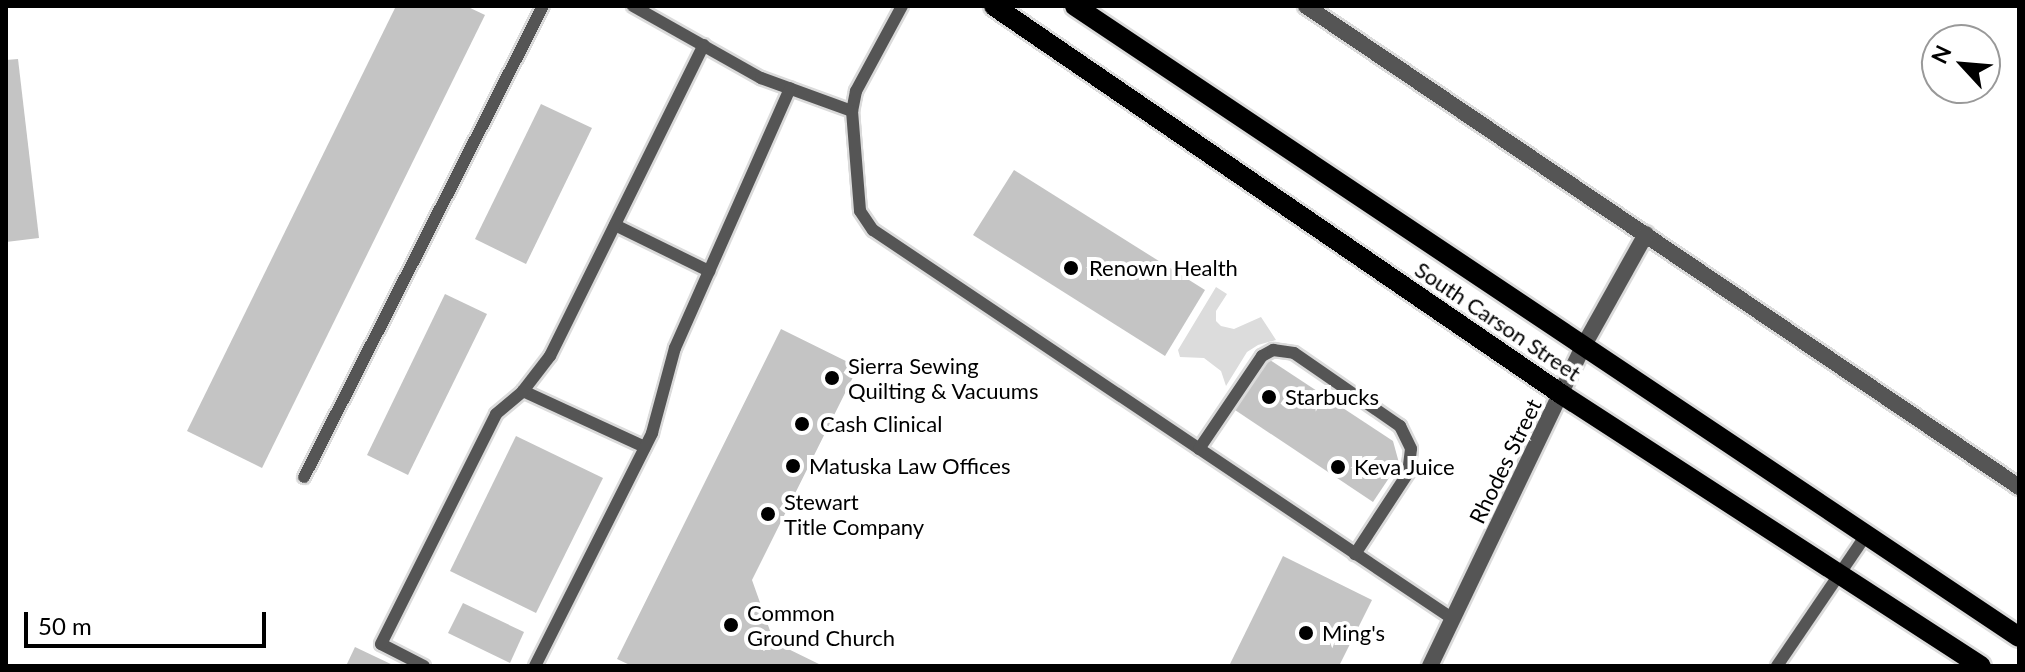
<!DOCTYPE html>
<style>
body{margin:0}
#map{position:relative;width:2025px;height:672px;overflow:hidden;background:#fff;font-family:Lato,sans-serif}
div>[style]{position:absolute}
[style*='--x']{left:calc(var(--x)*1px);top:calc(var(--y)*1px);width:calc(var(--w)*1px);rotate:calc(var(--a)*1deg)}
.green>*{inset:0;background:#dcdcdc}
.building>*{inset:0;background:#c4c4c4}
.roads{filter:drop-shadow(2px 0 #dbdbdb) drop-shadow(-2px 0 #dbdbdb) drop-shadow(0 2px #dbdbdb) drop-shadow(0 -2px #dbdbdb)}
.service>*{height:12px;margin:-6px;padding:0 6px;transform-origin:6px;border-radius:6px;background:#555}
.minor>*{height:16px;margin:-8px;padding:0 8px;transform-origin:8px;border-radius:8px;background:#555}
.primary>*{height:20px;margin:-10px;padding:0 10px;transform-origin:10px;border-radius:10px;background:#000}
.dots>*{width:22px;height:22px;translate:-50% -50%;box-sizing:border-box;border:4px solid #fff;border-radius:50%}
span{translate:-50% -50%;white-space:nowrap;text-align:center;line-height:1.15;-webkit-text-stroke:8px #fff;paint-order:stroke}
.poi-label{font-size:22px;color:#000}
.left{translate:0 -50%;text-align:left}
.street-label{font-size:22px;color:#000}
.frame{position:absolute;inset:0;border:8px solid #000;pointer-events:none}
.north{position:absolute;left:1921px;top:24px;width:80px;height:80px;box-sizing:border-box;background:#fff;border:2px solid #999;border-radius:50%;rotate:296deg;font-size:22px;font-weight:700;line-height:32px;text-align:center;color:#000}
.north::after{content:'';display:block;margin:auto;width:28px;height:36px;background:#000;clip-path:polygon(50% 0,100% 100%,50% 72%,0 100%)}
.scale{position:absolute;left:24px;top:612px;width:242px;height:36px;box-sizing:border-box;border:4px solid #000;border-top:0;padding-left:10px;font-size:24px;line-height:28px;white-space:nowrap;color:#000;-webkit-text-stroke:6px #fff;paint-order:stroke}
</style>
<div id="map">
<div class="green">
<div style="clip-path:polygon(1216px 287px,1227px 294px,1216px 311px,1216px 321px,1221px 326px,1234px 329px,1261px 317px,1276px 340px,1258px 345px,1247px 352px,1226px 386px,1221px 371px,1204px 358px,1180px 357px,1178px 350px)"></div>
</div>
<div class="building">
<div style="clip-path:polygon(396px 6px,466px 6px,485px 15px,262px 468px,187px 431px)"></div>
<div style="clip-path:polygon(18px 59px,39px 238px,6px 242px,6px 60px)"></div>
<div style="clip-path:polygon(541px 104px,592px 128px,526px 264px,475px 239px)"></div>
<div style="clip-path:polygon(1014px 170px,1205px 290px,1165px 356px,973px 235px)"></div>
<div style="clip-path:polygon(445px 294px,487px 314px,408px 475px,367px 455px)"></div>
<div style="clip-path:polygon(781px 329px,858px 367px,752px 580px,774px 642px,823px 666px,632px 666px,617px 659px)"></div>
<div style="clip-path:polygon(1267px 358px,1393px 441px,1399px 463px,1373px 502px,1235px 410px)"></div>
<div style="clip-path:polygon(516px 436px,603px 478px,536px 613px,450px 571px)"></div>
<div style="clip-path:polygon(1283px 556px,1372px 600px,1339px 666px,1229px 666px)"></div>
<div style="clip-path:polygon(463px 603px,524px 632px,510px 663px,448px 633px)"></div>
<div style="clip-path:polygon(355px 647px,395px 666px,346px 666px)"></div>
</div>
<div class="roads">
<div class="service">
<div style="--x:633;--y:6;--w:147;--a:29.4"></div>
<div style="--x:761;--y:78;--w:97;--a:19.9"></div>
<div style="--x:902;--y:6;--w:97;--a:118.4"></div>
<div style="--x:856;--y:91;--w:20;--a:101"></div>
<div style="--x:852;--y:111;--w:100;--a:85.4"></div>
<div style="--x:860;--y:211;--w:23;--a:56"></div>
<div style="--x:873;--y:230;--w:698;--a:33.85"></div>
<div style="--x:615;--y:225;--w:105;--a:26.1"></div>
<div style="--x:523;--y:391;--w:134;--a:24.7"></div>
<div style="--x:1199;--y:449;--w:112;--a:-55.9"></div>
<div style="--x:1262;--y:356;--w:13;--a:-29"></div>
<div style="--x:1273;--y:350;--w:21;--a:8"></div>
<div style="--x:1294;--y:353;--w:129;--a:34.6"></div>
<div style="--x:1400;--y:426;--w:25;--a:64"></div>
<div style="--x:1411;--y:449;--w:24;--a:97"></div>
<div style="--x:1408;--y:473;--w:97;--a:123.2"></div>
<div style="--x:304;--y:477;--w:528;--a:-63.1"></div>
<div style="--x:424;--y:666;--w:48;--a:-152.9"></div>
<div style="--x:381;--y:644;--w:257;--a:-63.4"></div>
<div style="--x:496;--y:414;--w:35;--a:-40"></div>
<div style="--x:523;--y:391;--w:44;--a:-52.4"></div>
<div style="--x:550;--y:356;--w:347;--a:-63.7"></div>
<div style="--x:535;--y:666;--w:261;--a:-63.3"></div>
<div style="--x:652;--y:433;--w:88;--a:-74.9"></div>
<div style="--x:675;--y:348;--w:284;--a:-66.1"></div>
<div style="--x:1777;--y:666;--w:158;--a:-55.8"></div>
</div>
<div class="minor">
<div style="--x:1306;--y:6;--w:860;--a:34"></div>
<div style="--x:1430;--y:666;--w:356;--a:-64.4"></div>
<div style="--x:1584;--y:345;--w:127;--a:-60.8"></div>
</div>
<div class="primary">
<div style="--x:994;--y:6;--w:687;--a:34.38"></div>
<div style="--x:1561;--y:394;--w:500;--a:32.93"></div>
<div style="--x:1075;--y:6;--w:1135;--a:33.76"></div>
</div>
</div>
<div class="dots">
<div style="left:1071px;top:268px;background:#000"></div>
<div style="left:832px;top:378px;background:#000"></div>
<div style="left:1269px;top:397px;background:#000"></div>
<div style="left:802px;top:424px;background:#000"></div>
<div style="left:793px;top:466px;background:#000"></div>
<div style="left:1338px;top:467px;background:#000"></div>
<div style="left:768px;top:514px;background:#000"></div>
<div style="left:731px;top:625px;background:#000"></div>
<div style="left:1306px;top:633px;background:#000"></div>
</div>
<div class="poi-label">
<span class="left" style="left:1089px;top:268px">Renown Health</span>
<span class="left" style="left:848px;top:378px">Sierra Sewing<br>Quilting &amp; Vacuums</span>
<span class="left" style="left:1285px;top:397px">Starbucks</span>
<span class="left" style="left:820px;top:424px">Cash Clinical</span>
<span class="left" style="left:809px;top:466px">Matuska Law Offices</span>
<span class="left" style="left:1354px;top:467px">Keva Juice</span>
<span class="left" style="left:784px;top:514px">Stewart<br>Title Company</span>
<span class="left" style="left:747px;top:625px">Common<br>Ground Church</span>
<span class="left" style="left:1322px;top:633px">Ming's</span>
</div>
<div class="street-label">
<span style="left:1498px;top:321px;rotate:34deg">South Carson Street</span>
<span style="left:1505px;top:461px;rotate:-64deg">Rhodes Street</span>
</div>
<div class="frame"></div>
<div class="north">N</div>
<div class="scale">50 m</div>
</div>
